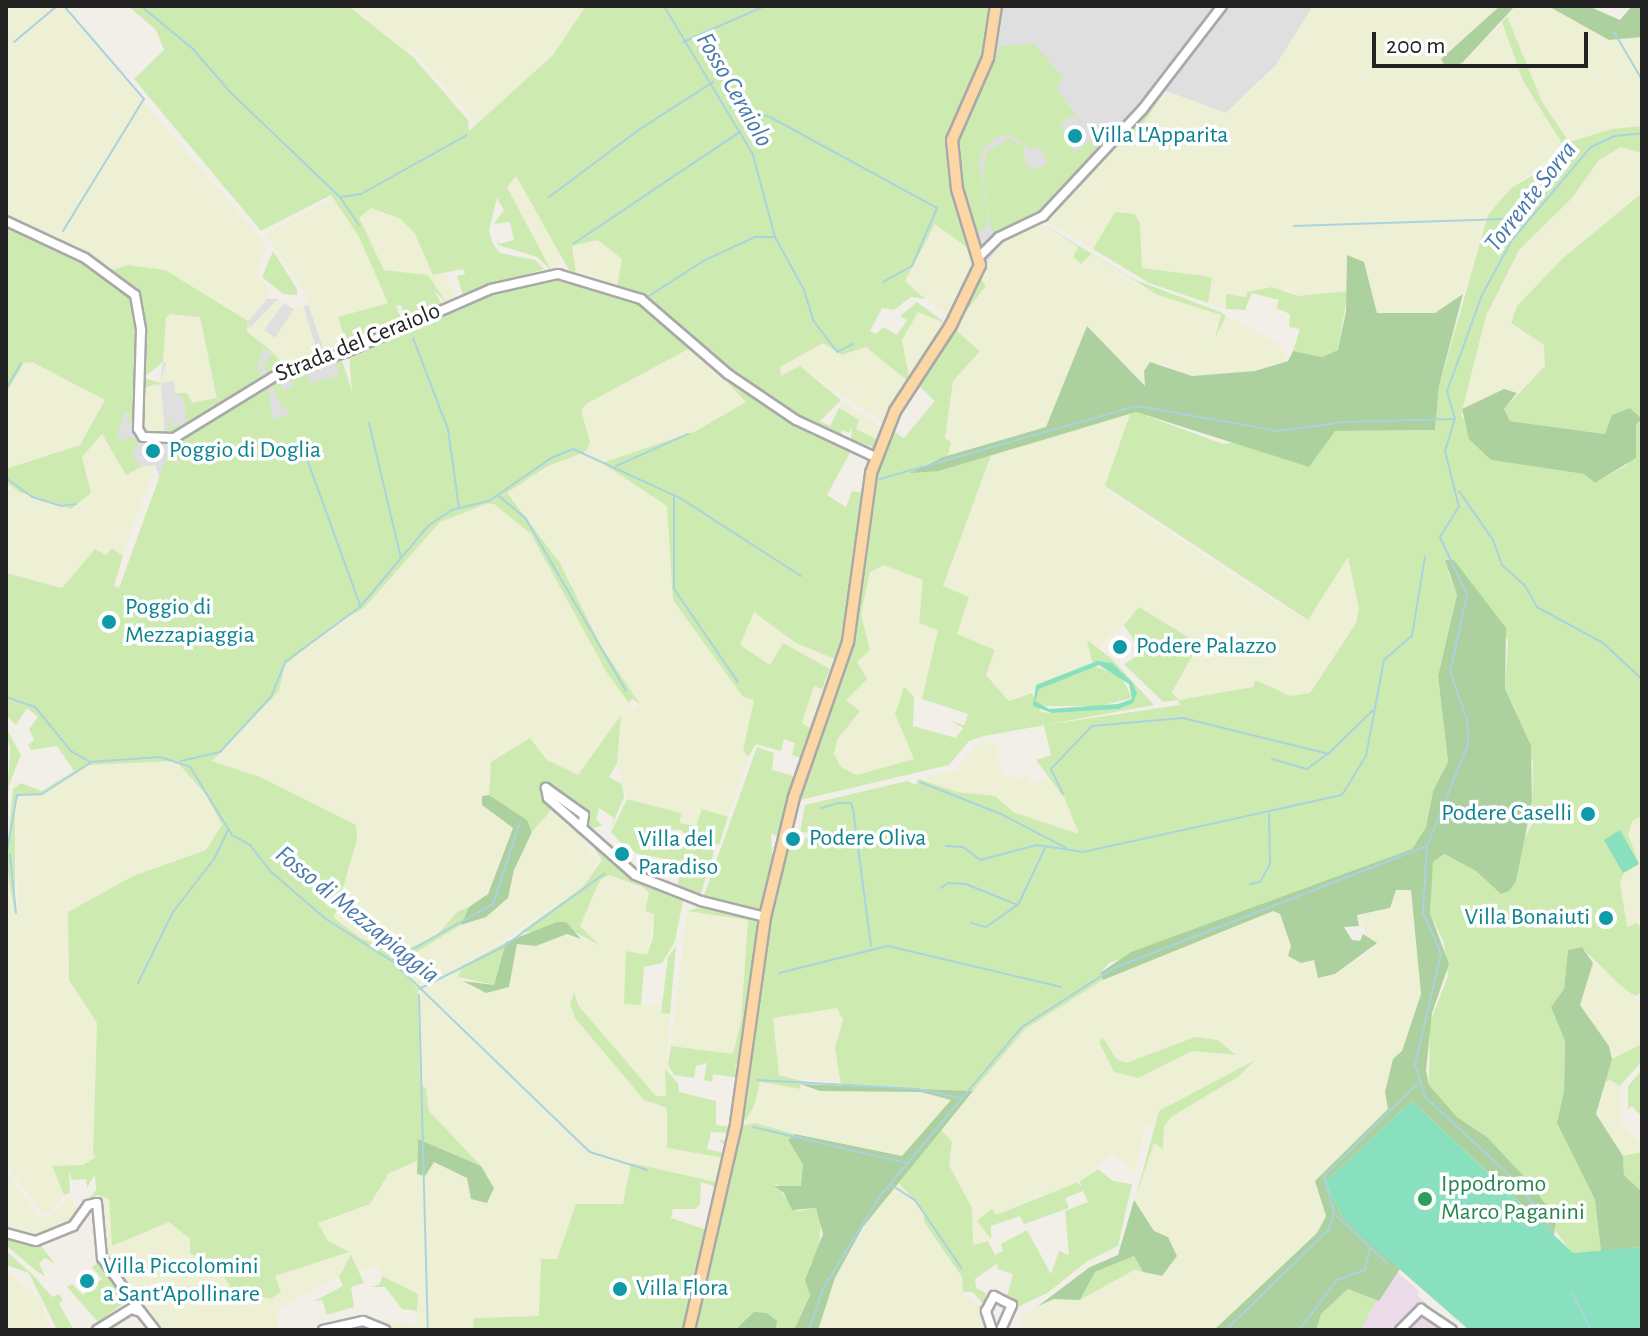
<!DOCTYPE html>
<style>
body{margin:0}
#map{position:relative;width:1648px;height:1336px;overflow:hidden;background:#f2efe9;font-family:"Alegreya Sans",sans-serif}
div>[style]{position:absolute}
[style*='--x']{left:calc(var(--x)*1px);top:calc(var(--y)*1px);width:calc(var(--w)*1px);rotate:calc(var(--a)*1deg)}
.residential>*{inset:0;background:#e0dfdf}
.industrial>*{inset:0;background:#ebdbe8}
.farmland>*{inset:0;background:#eef0d5}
.grass>*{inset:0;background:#cdebb0}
.forest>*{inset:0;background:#add19e}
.pitch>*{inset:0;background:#88e0be}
.stream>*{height:2px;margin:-1px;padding:0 1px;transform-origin:1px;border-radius:1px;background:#aad3df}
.roads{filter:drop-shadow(2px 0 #a9a9a9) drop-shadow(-2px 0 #a9a9a9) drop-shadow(0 2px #a9a9a9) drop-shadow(0 -2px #a9a9a9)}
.minor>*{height:8px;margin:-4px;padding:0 4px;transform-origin:4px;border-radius:4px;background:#fff}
.major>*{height:10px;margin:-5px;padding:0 5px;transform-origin:5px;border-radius:5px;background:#fcd6a4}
.dots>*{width:22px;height:22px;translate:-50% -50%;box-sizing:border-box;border:4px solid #fff;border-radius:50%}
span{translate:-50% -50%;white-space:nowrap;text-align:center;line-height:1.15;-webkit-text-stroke:7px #fff;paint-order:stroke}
.culture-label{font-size:24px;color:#0d838f}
.left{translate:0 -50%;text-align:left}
.right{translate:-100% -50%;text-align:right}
.street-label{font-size:24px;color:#222}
.leisure-label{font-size:24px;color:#27864d}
.water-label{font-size:26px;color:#4a7aab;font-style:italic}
.frame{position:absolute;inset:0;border:8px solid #222;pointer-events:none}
.scale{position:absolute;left:1372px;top:32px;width:216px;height:36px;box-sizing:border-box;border:4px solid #222;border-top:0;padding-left:10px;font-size:24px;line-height:28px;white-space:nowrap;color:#222;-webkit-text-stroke:6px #fff;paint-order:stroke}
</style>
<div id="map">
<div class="residential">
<div style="clip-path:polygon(992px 6px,1313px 6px,1276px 65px,1226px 113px,1166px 91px,1123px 130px,1046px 218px,1017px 232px,987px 262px,976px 254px,949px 142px,972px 83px)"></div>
<div style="clip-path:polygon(267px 299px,278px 299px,293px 309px,309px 305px,324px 351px,342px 361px,349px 381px,180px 474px,160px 479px,155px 465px,126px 475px,105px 422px,160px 383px,163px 362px,249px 330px,248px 321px)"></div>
</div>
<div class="industrial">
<div style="clip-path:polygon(1396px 1271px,1419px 1291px,1417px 1295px,1455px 1330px,1353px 1330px)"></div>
</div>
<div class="farmland">
<div style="clip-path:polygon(6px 6px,62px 6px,266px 245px,256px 272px,270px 294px,248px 321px,200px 295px,113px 270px,59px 238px,6px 218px)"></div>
<div style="clip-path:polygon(348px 6px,586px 6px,553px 55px,479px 126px,414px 52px,406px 51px)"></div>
<div style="clip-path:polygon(1313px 6px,1500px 6px,1441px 59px,1496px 31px,1502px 22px,1523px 81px,1563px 145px,1561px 152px,1511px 188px,1488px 215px,1484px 243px,1463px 294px,1435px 313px,1377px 313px,1367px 273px,1345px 267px,1348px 291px,1326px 292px,1326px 296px,1298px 296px,1288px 289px,1248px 292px,1247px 297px,1227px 294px,1226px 309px,1208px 303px,1211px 277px,1142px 268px,1115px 213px,1093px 249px,1046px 221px,1097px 159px,1169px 93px,1226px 113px,1276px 65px)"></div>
<div style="clip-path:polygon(1515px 6px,1548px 6px,1609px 40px,1642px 37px,1642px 126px,1612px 129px,1569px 143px,1542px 102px,1507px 16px)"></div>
<div style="clip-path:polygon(1621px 147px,1642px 153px,1642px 193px,1563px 258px,1514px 313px,1511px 324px,1544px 345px,1545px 366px,1517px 393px,1504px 389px,1462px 409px,1486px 316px,1519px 250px,1571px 198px,1599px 160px)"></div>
<div style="clip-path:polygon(516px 176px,560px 253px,559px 271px,551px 270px,507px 187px)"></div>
<div style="clip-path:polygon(333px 198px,359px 237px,388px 303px,338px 317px,346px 342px,324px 351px,304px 291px,265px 233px)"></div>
<div style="clip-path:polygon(371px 208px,401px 219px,415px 234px,433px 275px,444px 275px,457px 298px,447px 304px,428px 275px,384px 270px,358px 218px)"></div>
<div style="clip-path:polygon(1039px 223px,1078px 248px,1073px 257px,1081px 264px,1090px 254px,1138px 285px,1221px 316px,1212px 336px,1226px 316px,1277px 342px,1289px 361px,1255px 371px,1191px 376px,1159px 362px,1146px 386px,1087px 326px,1046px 427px,948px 455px,951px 442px,945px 439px,953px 381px,979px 352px,953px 328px,986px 286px,980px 278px,998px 245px)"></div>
<div style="clip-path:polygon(935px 224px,976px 254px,974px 272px,950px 319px,905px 281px)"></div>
<div style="clip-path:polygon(598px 239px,622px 259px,617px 287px,573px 268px,571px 246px)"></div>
<div style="clip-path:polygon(278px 299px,284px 303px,264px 330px,275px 338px,295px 307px,303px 305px,319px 358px,287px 368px,246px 332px)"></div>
<div style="clip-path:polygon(918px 311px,947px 325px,912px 380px,906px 375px,902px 340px)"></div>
<div style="clip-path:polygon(170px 314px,200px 317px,217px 398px,192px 403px,186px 393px,175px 393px,174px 381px,161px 383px,165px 437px,142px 433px,141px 389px,159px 386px,166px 363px,161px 359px,163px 326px)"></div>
<div style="clip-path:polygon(823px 342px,851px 352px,867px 347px,910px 383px,885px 424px,800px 367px,780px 376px,780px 367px)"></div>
<div style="clip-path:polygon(692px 347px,747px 402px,696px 431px,603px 464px,667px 506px,673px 600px,743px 697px,754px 700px,743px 749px,748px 757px,728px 817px,702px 809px,696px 826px,679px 823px,680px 813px,627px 799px,617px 763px,621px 716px,578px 775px,547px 760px,530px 738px,492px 762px,489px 771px,489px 795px,482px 796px,482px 805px,513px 827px,484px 902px,458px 911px,436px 936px,396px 954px,359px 937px,334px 918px,357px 840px,260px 777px,212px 761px,279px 691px,285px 665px,336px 623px,364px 608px,440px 522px,486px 504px,494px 504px,531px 534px,633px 711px,639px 703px,601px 646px,573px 593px,572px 582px,507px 493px,590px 442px,581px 410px,588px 403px)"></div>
<div style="clip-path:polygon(32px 362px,105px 400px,80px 445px,6px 469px,6px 393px,24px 363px)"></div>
<div style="clip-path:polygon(843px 402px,881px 427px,878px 440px,856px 429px,839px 408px)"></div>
<div style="clip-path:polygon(1130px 414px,1106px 490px,1254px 589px,1307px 620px,1347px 556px,1359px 609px,1356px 623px,1309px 693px,1290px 696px,1255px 680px,1253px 687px,1179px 700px,1131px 617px,1099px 647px,1088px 641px,1092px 662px,1009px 701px,957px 634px,943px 586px,991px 455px)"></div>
<div style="clip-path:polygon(102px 433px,141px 467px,155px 465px,123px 556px,112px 548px,62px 588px,6px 573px,6px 482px,32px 499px,71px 509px,91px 493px,82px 457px)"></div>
<div style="clip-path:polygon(884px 565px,923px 580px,919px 623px,938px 630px,935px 656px,922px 699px,905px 688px,896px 705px,914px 759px,857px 775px,841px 767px,834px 754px,837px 740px,859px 712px,846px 700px,857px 661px,870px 650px,861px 614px,870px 571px)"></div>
<div style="clip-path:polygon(754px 612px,796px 643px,840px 661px,816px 732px,802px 724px,814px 686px,802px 655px,783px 643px,770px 665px,740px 645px)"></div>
<div style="clip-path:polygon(995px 742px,1004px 776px,1012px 775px,1015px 781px,1027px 774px,1031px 784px,1048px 776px,1065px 799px,1079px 834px,1013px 812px,995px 796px,958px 792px,918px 779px,955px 771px,976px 744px)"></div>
<div style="clip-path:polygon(176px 761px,217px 810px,222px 825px,207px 849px,133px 876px,69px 980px,97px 1023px,93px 1154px,97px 1155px,95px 1162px,83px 1165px,53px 1166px,64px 1195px,53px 1210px,42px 1213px,6px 1164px,6px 862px,18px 912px,15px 799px,23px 794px,42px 795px,86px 765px)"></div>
<div style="clip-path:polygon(552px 809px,577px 831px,598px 863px,583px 887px,462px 966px,459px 977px,478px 990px,510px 981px,517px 944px,536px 946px,567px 934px,599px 945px,580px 926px,600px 880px,609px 875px,649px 893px,645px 910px,654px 914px,647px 955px,627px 951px,641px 1005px,660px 1006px,661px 1013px,670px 1014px,666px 1096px,656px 1096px,578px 1005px,574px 993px,571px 1012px,654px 1106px,667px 1108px,667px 1148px,725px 1158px,720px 1183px,631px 1163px,623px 1205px,540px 1316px,474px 1318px,473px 1330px,391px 1330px,382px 1325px,385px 1320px,414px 1326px,418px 1294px,382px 1276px,378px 1265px,359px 1272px,351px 1255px,339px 1277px,276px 1310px,279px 1329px,284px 1330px,159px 1330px,103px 1252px,103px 1208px,97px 1195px,169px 1222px,212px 1260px,232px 1289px,270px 1299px,275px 1276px,348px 1252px,328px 1241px,318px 1223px,370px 1204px,389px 1173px,417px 1161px,417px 1173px,433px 1161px,467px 1178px,472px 1189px,489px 1177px,429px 1111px,426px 1088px,420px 1085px,417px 990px,396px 964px,461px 925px,486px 917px,508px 898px,514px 870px,532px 832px)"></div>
<div style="clip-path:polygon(1642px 816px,1642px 930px,1637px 923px,1627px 927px,1620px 883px,1630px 847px,1627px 834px,1633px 820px)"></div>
<div style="clip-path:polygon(evenodd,1404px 887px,1411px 890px,1421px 994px,1389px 1109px,1316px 1181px,1326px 1216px,1317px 1233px,1214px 1330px,1025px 1330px,1019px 1316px,1038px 1306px,1054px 1299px,1080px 1300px,1134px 1270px,1163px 1276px,1173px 1263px,1134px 1200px,1154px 1142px,1171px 1117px,1238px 1077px,1253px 1059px,1216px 1084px,1159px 1111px,1153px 1124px,1146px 1124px,1135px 1172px,1112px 1154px,1080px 1181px,1043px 1196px,1036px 1193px,1034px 1199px,996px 1215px,992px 1210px,977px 1221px,991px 1239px,973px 1245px,972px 1208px,949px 1165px,952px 1142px,941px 1129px,1025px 1029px,1118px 971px,1273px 911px,1279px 914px,1291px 946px,1314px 959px,1319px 978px,1335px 974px,1374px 950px,1357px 915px,1389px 909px,1396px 890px,1404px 887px,1196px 1037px,1218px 1040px,1237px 1052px,1227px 1056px,1209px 1049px,1192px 1051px,1144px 1075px,1114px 1072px,1099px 1042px,1126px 1063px,1196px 1037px)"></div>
<div style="clip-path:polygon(687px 911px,748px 920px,741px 1021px,733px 1054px,671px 1046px)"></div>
<div style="clip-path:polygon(1593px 963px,1629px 989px,1642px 1008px,1642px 1044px,1612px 1059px,1609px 1046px,1580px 1005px)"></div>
<div style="clip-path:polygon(837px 1008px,843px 1020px,835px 1048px,841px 1085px,779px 1075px,773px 1018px)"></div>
<div style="clip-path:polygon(1610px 1080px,1620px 1086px,1621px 1124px,1642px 1144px,1642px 1152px,1623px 1156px,1601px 1126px,1597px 1100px,1603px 1083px)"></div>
<div style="clip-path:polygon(760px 1082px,820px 1091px,921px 1092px,952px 1100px,903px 1156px,888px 1156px,755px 1123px,738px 1127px,754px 1106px)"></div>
<div style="clip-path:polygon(6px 1172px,38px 1216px,50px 1216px,70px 1197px,79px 1212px,77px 1220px,34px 1239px,6px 1231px)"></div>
<div style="clip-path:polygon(899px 1183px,924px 1212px,924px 1222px,962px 1277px,963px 1292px,980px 1306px,989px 1330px,818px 1330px,835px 1278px,883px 1196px)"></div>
<div style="clip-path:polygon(6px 1269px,41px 1301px,50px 1330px,6px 1330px)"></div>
</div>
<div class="grass">
<div style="clip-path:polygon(128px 6px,348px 6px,413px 57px,468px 120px,469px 131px,553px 55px,586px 6px,992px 6px,989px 47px,949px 142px,976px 254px,935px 224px,905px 281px,925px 299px,911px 297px,894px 310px,882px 308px,870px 331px,876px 334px,883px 327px,897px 335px,907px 320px,900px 316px,917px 302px,947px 324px,918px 312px,902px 340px,910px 383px,866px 347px,842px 355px,823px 343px,780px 367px,781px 376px,800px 366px,841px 400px,820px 421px,830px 426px,839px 408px,859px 420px,856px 429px,878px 440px,873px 453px,872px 446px,851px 444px,852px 427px,849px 433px,842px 430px,839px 439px,811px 426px,730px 371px,644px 297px,617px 287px,622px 259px,598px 240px,572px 246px,576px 273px,569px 270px,516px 176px,507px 187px,551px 270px,537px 257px,498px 245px,497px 236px,499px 244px,514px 240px,510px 222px,494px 224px,504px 210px,497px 198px,489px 230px,493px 244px,500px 253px,535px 260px,544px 269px,463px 295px,457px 276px,465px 274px,463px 269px,433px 275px,415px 234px,401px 219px,371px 208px,359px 218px,384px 270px,428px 275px,447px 304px,434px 290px,443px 306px,407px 322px,401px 305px,396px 306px,403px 323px,346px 342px,338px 317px,388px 303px,359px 237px,331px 195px,261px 231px,134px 79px,164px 50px,156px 30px)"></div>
<div style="clip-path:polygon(1507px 16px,1542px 102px,1569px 142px,1612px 129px,1642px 126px,1642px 153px,1621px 147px,1599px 160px,1572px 198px,1519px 250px,1486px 316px,1461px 415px,1491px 460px,1584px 474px,1595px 483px,1627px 465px,1636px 424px,1609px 423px,1606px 434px,1510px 421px,1504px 409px,1545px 366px,1544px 345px,1511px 323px,1517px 306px,1563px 258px,1642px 193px,1642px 816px,1633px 820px,1628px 834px,1639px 864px,1624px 873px,1620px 883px,1627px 927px,1637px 923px,1642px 930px,1642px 992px,1635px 996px,1620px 985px,1581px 947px,1568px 950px,1564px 989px,1551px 1007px,1565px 1041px,1564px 1090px,1557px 1123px,1595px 1200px,1601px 1250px,1642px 1247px,1576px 1259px,1487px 1137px,1457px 1117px,1429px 1085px,1430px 1022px,1448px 976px,1444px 943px,1430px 913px,1432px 862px,1443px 854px,1476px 871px,1502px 894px,1516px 881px,1521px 845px,1532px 824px,1533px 762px,1505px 689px,1508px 640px,1454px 560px,1448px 572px,1457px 595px,1438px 676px,1448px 762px,1433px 791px,1426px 827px,1412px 849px,1109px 963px,1100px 973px,1103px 980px,1025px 1029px,973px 1091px,841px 1085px,835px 1048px,843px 1020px,837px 1008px,773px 1018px,779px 1075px,807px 1082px,800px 1084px,801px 1089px,760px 1082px,754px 1106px,746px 1120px,739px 1121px,748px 1081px,762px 945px,787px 843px,800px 849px,799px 837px,811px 839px,812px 833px,800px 832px,805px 805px,907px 781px,916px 785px,918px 779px,958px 792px,995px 796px,1013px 812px,1079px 834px,1065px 799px,1036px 760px,1051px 755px,1044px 725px,1180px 705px,1178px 700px,1163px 702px,1124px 664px,1142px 653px,1124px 625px,1139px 607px,1199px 644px,1172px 692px,1179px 700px,1253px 687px,1255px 680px,1290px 696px,1310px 693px,1356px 623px,1359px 609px,1348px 557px,1308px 620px,1105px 486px,1130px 414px,1136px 412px,1223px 444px,1335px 431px,1435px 430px,1439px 386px,1488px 215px,1511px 188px,1539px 172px,1563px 145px,1523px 81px,1502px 22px)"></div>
<div style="clip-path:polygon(1034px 44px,1063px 77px,1057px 91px,1076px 114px,1060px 124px,1075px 153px,1108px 127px,1110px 132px,1043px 212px,997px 235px,991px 230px,983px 178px,985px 153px,1009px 138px,1024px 147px,1025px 163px,1032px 170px,1047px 164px,1040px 146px,1032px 150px,1011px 135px,995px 137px,982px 151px,979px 164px,988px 215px,986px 228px,978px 232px,965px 200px,957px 144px,1000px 46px)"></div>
<div style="clip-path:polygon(1187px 59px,1141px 127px,1102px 158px,1146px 112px)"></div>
<div style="clip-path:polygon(1115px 212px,1135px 214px,1140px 223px,1142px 268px,1212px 277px,1208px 303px,1149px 283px,1093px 249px)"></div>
<div style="clip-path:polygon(6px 224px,85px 261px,133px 296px,139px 329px,135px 422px,127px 423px,130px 414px,125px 412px,117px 434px,124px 443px,127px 437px,141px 439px,132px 454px,141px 467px,126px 475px,102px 434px,82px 457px,91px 493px,71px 509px,19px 492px,6px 482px,6px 469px,80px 445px,105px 400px,32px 362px,24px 363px,6px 393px)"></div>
<div style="clip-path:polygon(1043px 224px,1133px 279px,1220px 312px,1226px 316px,1215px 338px,1221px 315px,1158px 295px,1091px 254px,1081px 264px,1073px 257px,1078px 247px)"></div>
<div style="clip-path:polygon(39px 231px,113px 270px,128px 265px,165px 270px,248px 321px,247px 332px,270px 350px,287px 368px,268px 375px,263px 366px,272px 354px,264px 348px,257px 367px,264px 379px,169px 435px,168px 419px,172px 427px,187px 424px,183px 397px,172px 394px,187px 393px,192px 403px,217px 398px,200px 317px,170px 314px,166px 318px,163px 362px,143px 378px,161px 383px,141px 389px,142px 319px,135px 292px,86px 256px)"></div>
<div style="clip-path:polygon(273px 251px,297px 289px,297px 295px,283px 294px,262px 277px)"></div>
<div style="clip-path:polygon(552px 277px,637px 301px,692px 347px,588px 403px,581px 410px,590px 442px,585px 452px,548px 466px,507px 493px,560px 563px,601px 646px,640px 704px,632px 699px,629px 703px,607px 673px,531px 534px,494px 504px,486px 504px,440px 522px,364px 608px,336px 623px,285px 665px,279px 691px,212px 761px,260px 777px,356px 825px,357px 840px,334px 918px,359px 937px,397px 954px,436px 936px,458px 911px,469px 907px,461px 925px,397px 964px,418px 990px,420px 1084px,426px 1088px,429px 1111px,481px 1166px,418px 1139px,417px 1161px,389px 1173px,370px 1204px,318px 1223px,328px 1241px,349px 1252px,275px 1276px,281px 1292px,270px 1299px,232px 1289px,212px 1260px,190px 1254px,190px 1239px,169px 1222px,112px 1246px,109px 1199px,97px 1195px,82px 1207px,96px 1190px,95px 1174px,87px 1188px,86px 1179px,72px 1180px,69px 1171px,70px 1193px,64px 1195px,52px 1166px,83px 1165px,97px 1156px,93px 1155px,97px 1023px,69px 980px,68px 912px,133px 876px,206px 850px,222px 825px,206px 795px,176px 761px,87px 765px,42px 795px,23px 794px,15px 799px,15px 915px,6px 862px,13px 789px,21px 783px,42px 791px,74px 771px,57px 746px,31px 750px,28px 745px,34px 740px,29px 729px,38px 717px,27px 708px,16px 725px,6px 715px,6px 573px,62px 588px,95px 549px,106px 555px,112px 548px,123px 556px,114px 586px,119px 588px,168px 453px,184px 472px,170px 448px,174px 443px,267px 383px,273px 419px,290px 414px,287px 408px,283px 410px,272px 385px,276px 379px,284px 391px,294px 386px,288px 373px,305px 370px,310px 383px,340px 375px,336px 364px,342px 361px,352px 392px,349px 354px,490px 291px)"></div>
<div style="clip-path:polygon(evenodd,980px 278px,986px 286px,953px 328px,980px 351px,953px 381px,945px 438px,951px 442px,948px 455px,912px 470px,939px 471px,991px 455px,943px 586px,969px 597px,957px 634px,995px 650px,986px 675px,1009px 701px,1032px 693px,1041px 712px,1052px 713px,1119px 709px,1133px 703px,1132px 682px,1112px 664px,1092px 662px,1087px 640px,1111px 658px,1154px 705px,984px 736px,969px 741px,949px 765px,800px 800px,851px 646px,872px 478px,891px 430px,904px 438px,935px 401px,918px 385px,980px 278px,884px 565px,923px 580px,919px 623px,938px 630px,922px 699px,968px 714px,964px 725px,951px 721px,963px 728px,956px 738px,913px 726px,914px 696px,904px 687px,895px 714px,914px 759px,857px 775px,841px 767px,834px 754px,837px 740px,860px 711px,846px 700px,867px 679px,857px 662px,870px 650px,861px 614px,870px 572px,884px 565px)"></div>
<div style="clip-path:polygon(1272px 287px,1298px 296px,1348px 291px,1338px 350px,1322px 357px,1293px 351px,1300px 329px,1289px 327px,1290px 314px,1276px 308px,1279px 300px,1252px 293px,1245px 310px,1226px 309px,1226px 294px,1246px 297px,1247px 292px)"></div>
<div style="clip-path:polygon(705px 359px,794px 422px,852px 449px,827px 495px,846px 507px,852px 491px,862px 493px,840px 661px,796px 643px,754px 612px,740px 645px,770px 665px,783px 643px,830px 669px,822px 689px,814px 686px,802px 723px,816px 732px,803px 759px,792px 755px,795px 743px,784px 739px,781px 751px,756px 744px,748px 757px,743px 750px,754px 700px,743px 697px,673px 600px,667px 506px,602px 463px,696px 431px,746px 402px)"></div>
<div style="clip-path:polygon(1092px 665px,1121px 676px,1132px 698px,1100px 706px,1038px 706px,1034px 697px,1039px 689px)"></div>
<div style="clip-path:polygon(621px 715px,617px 763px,609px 777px,622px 784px,624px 797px,611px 828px,614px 818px,599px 808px,596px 820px,603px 825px,587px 830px,586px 814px,550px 786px,544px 787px,583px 832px,582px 837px,552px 809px,532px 832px,527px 820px,489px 795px,491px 762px,530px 738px,547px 760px,578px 775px)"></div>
<div style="clip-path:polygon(6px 728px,21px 755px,9px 785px,6px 816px,10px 750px)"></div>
<div style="clip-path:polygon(757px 747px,774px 753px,772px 770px,797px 777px,775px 857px,778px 836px,771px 834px,773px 867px,760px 912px,703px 898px)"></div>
<div style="clip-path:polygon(627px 799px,681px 813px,680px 823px,696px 826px,702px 809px,728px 817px,719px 845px,688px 838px,681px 830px,663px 829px,662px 840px,714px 850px,710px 867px,638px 854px,624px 846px,611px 832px)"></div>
<div style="clip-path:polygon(586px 836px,634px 876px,684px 896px,675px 941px,662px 963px,644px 967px,641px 1005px,624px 1004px,626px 951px,647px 955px,653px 938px,654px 914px,645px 911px,649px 893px,642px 887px,609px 875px,600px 880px,580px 926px,600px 946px,557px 922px,546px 930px,519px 933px,583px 887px,602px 860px)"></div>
<div style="clip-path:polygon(682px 866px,708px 871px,700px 896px,677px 886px)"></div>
<div style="clip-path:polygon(708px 905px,758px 918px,758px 925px,741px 1063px,735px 1065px,739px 1078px,713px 1074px,712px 1082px,704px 1080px,707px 1063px,696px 1066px,694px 1078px,674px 1075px,668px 1065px,671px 1046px,733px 1054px,741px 1021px,748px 920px,687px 911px)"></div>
<div style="clip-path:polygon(506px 942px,494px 985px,458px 977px,462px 966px)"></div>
<div style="clip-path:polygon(676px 946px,670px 1014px,661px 1013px,668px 957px)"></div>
<div style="clip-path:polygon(574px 992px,578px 1005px,656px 1096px,666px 1096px,665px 1069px,678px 1083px,679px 1092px,716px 1101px,716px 1125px,731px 1127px,730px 1133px,711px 1132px,707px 1149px,724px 1153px,726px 1146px,718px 1140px,726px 1140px,728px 1142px,725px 1158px,667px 1148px,667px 1108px,644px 1100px,575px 1018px,570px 1005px)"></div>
<div style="clip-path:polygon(1195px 1037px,1218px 1040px,1236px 1055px,1192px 1051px,1138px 1078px,1114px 1072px,1099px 1042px,1103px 1038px,1116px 1058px,1126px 1063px)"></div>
<div style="clip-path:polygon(1642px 1044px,1642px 1061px,1620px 1086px,1610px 1080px,1603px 1083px,1612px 1059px)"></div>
<div style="clip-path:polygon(1255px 1060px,1238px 1077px,1171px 1117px,1164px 1127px,1163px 1149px,1154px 1143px,1136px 1196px,1159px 1111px)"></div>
<div style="clip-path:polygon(1642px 1070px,1642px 1117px,1632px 1106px,1628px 1109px,1628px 1086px)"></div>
<div style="clip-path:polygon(755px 1123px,795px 1134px,788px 1141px,803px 1165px,802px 1187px,783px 1188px,774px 1183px,797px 1211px,816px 1208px,821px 1220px,819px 1251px,810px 1265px,810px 1294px,794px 1330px,695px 1330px,738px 1127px)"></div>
<div style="clip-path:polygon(941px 1129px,952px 1142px,949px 1165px,972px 1208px,973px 1245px,988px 1241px,995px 1255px,1003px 1251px,1001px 1244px,1027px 1230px,1051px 1274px,1059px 1251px,1069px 1255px,1065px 1211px,1088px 1202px,1083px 1191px,1065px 1198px,1069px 1208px,1024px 1224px,1020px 1216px,991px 1226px,991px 1239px,977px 1221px,992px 1209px,996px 1215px,1078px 1182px,1081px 1187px,1080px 1181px,1098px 1169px,1113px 1181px,1132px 1184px,1118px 1246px,1086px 1262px,1049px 1292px,1018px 1307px,1007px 1296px,1013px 1274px,997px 1269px,998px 1263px,975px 1279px,976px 1288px,986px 1293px,984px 1305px,973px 1292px,963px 1292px,962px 1277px,924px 1222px,924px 1211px,899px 1183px)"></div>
<div style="clip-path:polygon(1642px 1152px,1642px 1192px,1624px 1175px,1623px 1156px)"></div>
<div style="clip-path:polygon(631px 1163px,720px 1183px,719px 1188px,701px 1182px,700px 1204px,695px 1209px,673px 1209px,671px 1218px,710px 1231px,686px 1330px,473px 1330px,474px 1318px,539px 1316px,541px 1259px,557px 1259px,576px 1204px,623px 1204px)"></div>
<div style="clip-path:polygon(6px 1236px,39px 1243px,55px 1264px,45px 1258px,39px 1263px,45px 1276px,36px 1271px,6px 1245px)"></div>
<div style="clip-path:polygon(6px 1251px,33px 1275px,52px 1297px,59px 1294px,63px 1300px,59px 1304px,74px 1330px,57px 1330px,29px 1273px,6px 1265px)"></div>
<div style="clip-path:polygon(351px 1255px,364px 1283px,351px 1287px,354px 1307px,327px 1315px,322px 1300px,314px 1301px,343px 1286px,339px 1277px)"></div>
<div style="clip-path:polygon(1134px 1256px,1143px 1272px,1134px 1270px,1080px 1300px,1095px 1272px)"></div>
<div style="clip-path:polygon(99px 1261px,129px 1299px,98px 1322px,67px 1287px,72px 1284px,83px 1295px,102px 1279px,92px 1267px)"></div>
<div style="clip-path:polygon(382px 1276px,418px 1294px,417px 1311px,402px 1309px,385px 1287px,371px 1287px,380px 1284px)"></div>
<div style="clip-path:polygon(1348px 1289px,1377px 1300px,1360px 1330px,1316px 1330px,1321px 1314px)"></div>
</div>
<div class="forest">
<div style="clip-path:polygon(1500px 6px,1515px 6px,1462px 63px,1446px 68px,1441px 59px)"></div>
<div style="clip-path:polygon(1548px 6px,1588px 6px,1620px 20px,1632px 6px,1642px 6px,1642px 37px,1609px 40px)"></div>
<div style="clip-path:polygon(1347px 255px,1364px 262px,1377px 313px,1435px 313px,1463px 294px,1439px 386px,1435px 430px,1335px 431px,1309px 467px,1136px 412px,939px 471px,910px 473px,943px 457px,1046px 427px,1087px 326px,1145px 386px,1144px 371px,1150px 362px,1192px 376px,1255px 371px,1288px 361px,1293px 351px,1322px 357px,1338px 350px,1346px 311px)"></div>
<div style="clip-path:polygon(1504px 389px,1517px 393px,1504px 409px,1510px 421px,1605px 434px,1612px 415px,1630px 408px,1642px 419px,1636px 424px,1636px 458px,1595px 483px,1584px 474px,1491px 460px,1469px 439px,1462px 409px)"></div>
<div style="clip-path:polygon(1445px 560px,1454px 560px,1506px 628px,1505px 689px,1531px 746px,1532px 802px,1516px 881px,1509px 891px,1501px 894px,1476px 871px,1444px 854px,1433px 862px,1430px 913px,1449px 964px,1432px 1013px,1426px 1070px,1429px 1085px,1457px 1117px,1487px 1137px,1531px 1184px,1556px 1219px,1554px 1235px,1412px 1101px,1325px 1182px,1342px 1216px,1400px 1269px,1379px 1301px,1348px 1289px,1321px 1314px,1316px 1330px,1214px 1330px,1317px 1233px,1326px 1216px,1315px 1181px,1388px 1109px,1385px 1092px,1393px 1059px,1402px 1051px,1421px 994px,1411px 890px,1396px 890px,1390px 908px,1357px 915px,1359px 926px,1344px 927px,1352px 940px,1360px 941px,1363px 934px,1377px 943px,1335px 974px,1318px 978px,1314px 960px,1301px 963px,1288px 956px,1291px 946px,1280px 914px,1273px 911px,1103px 980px,1100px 973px,1131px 952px,1412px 849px,1426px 827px,1433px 791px,1448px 762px,1438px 676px,1457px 595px)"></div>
<div style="clip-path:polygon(489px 795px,527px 820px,532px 832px,514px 870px,508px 898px,486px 917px,461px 925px,469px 907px,488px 894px,513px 828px,482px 805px,482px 796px)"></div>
<div style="clip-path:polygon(557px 922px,566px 922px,581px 939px,567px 934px,536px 946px,517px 944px,509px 987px,486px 993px,463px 981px,494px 985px,506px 942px)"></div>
<div style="clip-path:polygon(1582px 947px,1593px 963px,1580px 1005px,1609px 1046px,1612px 1059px,1596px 1114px,1623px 1156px,1624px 1175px,1642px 1192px,1642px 1247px,1601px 1251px,1595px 1200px,1557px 1123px,1564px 1090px,1565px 1041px,1551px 1007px,1564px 989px,1568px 950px)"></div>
<div style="clip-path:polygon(800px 1084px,973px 1091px,863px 1227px,835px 1278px,818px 1330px,794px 1330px,810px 1295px,805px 1280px,823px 1234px,816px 1208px,792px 1210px,784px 1193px,774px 1186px,801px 1186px,803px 1165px,788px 1140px,795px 1134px,902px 1156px,951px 1100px,921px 1092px,820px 1091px)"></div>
<div style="clip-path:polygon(418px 1139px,481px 1166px,494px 1188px,487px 1203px,471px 1199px,467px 1178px,434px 1162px,425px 1176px,417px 1174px)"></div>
<div style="clip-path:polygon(1134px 1200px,1154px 1231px,1168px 1237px,1177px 1256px,1162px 1276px,1143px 1272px,1134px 1256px,1095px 1272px,1080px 1300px,1054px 1299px,1038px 1306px,1090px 1267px,1118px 1255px)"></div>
<div style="clip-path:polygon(754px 1312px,767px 1313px,777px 1321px,776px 1328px,735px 1330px)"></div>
</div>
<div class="pitch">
<div style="clip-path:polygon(evenodd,1097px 661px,1112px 663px,1132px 682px,1137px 693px,1133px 703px,1119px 709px,1052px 713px,1033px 706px,1036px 685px,1097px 661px,1099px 665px,1129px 684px,1132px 699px,1118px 704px,1049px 709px,1035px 701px,1039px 689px,1099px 665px)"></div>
<div style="clip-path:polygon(1620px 830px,1639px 864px,1623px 873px,1604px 840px)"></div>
<div style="clip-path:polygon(1412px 1101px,1573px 1253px,1642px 1247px,1642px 1330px,1469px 1330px,1357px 1232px,1342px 1216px,1325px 1182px)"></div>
</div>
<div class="stream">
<div style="--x:141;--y:6;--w:67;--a:39.6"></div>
<div style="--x:193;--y:49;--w:58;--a:49.2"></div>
<div style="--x:231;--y:93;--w:151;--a:43.7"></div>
<div style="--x:340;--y:197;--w:21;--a:-8"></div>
<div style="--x:361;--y:194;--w:121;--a:-29.1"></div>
<div style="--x:664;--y:6;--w:174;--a:59.1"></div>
<div style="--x:753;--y:155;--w:85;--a:75"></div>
<div style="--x:775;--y:237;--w:60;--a:61.3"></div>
<div style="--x:804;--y:290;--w:31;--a:73"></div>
<div style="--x:813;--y:320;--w:40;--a:53"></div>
<div style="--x:837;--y:352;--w:18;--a:-27"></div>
<div style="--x:1614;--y:32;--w:56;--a:59.7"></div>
<div style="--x:14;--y:42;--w:56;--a:-39.9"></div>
<div style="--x:683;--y:42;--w:90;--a:-23.7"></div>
<div style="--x:730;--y:107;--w:41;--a:14"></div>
<div style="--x:770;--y:117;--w:190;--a:28.6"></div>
<div style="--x:937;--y:208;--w:63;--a:113.3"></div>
<div style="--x:912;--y:266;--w:33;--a:151"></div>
<div style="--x:340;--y:197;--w:34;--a:56"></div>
<div style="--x:549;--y:197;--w:114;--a:-36.8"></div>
<div style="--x:640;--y:129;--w:87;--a:-32.8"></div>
<div style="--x:1294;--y:226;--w:235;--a:-1.9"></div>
<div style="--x:63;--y:231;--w:155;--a:-58.5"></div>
<div style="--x:144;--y:99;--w:123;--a:-130.7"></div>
<div style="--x:573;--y:244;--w:202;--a:-33.9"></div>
<div style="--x:649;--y:296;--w:64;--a:-32.9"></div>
<div style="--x:703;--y:261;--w:57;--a:-24.8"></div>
<div style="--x:755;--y:237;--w:20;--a:0"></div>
<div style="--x:413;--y:338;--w:97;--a:69"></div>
<div style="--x:448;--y:429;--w:80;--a:82.1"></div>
<div style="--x:6;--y:389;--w:30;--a:-60"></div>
<div style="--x:369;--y:423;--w:139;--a:76.7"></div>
<div style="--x:302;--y:445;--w:170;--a:70.1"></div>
<div style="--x:616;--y:466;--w:79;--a:-24"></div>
<div style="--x:6;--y:478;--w:32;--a:36"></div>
<div style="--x:32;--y:497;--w:30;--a:17"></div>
<div style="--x:61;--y:506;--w:15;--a:-8"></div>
<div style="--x:880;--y:479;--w:267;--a:-15.9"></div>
<div style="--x:1137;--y:406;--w:144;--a:10"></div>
<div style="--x:1279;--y:431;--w:64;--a:-8.1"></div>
<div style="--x:1342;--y:422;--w:112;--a:-1.5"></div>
<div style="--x:1459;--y:491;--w:60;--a:55.2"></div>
<div style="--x:1493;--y:540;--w:27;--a:70"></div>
<div style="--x:1502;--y:565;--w:31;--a:42"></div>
<div style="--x:1525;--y:586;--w:24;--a:60"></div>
<div style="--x:1537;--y:607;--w:75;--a:28.6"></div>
<div style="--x:1603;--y:643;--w:53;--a:42.7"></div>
<div style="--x:499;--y:496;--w:35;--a:40"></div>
<div style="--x:526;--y:519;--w:199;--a:59.8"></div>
<div style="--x:674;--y:496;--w:93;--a:90"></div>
<div style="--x:674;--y:589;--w:113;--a:55.5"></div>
<div style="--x:6;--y:697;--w:31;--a:19"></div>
<div style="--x:35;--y:707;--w:57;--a:50.7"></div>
<div style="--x:71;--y:751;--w:22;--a:30"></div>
<div style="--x:90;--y:762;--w:70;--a:-4.1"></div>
<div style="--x:160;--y:757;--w:32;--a:18"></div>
<div style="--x:190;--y:767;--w:80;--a:58.3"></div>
<div style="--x:232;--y:835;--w:21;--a:29"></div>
<div style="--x:250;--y:845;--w:33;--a:52"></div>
<div style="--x:270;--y:871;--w:74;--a:40.6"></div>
<div style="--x:326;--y:919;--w:78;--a:32.5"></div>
<div style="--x:392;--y:961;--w:275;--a:44"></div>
<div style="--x:590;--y:1152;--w:60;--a:17.5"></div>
<div style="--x:1272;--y:759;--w:36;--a:16"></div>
<div style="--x:1307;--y:769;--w:25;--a:-37"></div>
<div style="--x:181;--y:761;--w:40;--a:-13"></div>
<div style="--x:220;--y:752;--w:75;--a:-47.2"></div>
<div style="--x:271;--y:697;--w:38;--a:-68"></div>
<div style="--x:285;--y:662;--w:93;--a:-36.3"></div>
<div style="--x:360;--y:607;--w:106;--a:-50"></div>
<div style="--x:428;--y:526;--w:29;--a:-34"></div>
<div style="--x:452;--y:510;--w:38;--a:-14"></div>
<div style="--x:489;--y:501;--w:75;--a:-34.7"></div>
<div style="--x:551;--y:458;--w:24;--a:-22"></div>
<div style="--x:573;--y:449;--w:118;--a:24.6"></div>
<div style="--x:680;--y:498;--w:144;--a:32.8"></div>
<div style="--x:920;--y:782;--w:87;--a:21.6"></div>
<div style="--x:1001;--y:814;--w:76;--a:27.6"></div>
<div style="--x:1063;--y:794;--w:28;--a:-116"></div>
<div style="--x:1051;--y:769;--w:59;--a:-46.4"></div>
<div style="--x:1092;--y:726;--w:91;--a:-5"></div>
<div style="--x:1183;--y:718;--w:149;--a:13.9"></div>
<div style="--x:1328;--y:754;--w:62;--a:-44.3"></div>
<div style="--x:821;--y:808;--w:19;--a:-16"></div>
<div style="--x:839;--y:803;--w:12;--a:0"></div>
<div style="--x:851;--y:803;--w:6;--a:72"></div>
<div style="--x:853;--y:809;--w:138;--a:82.5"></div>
<div style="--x:946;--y:846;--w:17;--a:3"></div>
<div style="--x:963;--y:847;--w:21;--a:37"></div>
<div style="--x:980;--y:860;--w:59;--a:-14.7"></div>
<div style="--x:1037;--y:845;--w:47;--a:8.7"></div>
<div style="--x:1083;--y:852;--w:265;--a:-12.4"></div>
<div style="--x:1342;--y:795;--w:46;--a:-58.4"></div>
<div style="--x:1366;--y:756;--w:98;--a:-79.4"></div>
<div style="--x:1384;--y:660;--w:37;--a:-41"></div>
<div style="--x:1412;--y:636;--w:80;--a:-80.7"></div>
<div style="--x:10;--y:855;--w:58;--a:84.1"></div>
<div style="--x:6;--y:856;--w:62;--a:-79.8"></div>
<div style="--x:17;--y:795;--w:25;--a:-2"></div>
<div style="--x:42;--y:794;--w:57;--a:-32.9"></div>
<div style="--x:1250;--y:884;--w:10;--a:-11"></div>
<div style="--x:1260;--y:882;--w:21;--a:-61"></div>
<div style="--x:1270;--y:864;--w:50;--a:-91.1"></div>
<div style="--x:941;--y:888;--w:9;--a:-36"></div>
<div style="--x:948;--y:883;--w:18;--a:3"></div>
<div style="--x:966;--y:884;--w:56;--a:22"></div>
<div style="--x:1018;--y:905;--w:65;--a:-64.6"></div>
<div style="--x:971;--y:923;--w:16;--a:15"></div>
<div style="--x:986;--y:927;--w:39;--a:-35"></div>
<div style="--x:393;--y:960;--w:115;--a:-29.2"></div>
<div style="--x:493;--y:904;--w:86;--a:-71.8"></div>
<div style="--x:779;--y:973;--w:112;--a:-13.9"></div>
<div style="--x:888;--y:946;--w:178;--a:13.3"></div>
<div style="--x:138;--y:983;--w:79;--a:-63.8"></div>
<div style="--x:173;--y:912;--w:67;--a:-52.3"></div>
<div style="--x:214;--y:859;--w:32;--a:-64"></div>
<div style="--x:419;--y:989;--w:94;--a:-26.6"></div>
<div style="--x:503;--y:947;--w:125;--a:-35.9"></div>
<div style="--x:419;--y:995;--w:335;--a:88.5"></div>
<div style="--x:758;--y:1080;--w:160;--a:3.2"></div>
<div style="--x:918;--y:1089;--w:43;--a:12.1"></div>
<div style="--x:753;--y:1127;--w:157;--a:13.2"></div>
<div style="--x:890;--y:1184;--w:30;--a:33"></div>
<div style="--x:915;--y:1200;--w:83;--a:55.7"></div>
<div style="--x:1334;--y:1213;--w:74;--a:43.4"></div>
<div style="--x:1552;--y:1230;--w:58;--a:-125.9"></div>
<div style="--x:1518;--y:1183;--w:127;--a:-137.2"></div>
<div style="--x:1425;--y:1097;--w:34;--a:-107"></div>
<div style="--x:1415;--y:1065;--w:115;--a:-76.9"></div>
<div style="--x:1441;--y:953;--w:44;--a:-114.2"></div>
<div style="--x:1423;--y:913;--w:67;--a:-86.6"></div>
<div style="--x:1427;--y:846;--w:110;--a:-68.1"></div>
<div style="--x:1468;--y:744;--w:25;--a:-92"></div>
<div style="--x:1467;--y:719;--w:50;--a:-109.9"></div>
<div style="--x:1450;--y:672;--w:79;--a:-77.6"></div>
<div style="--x:1467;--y:595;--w:64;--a:-115"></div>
<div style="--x:1440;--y:537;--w:36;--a:-58"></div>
<div style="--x:1459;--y:507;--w:58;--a:-104"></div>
<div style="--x:1445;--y:451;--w:34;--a:-73"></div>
<div style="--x:1455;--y:419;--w:29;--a:-106"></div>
<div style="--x:1447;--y:391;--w:102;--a:-70"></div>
<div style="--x:1482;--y:295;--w:63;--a:-61.4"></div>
<div style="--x:1512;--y:240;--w:122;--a:-49.7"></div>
<div style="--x:1591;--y:147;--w:26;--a:-25"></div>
<div style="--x:1615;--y:136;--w:27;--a:-6"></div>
<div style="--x:1572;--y:1293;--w:42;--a:62.8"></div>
<div style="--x:809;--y:1330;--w:43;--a:-71.1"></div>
<div style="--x:823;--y:1289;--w:109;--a:-58.5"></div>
<div style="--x:880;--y:1196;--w:221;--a:-50"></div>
<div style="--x:1022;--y:1027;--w:109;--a:-32.7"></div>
<div style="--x:1114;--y:968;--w:336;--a:-21.3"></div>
<div style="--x:1226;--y:1330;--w:144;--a:-44.4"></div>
<div style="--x:1329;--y:1229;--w:18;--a:-74"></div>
<div style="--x:1334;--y:1212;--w:37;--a:-106"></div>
<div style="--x:1324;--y:1176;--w:131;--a:-44.7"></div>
<div style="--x:1299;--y:1330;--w:63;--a:-52.8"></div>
<div style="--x:1337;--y:1280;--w:30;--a:-20"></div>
<div style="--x:1365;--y:1270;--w:23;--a:-77"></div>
</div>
<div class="roads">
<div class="minor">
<div style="--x:6;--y:221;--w:87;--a:25.1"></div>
<div style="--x:85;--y:258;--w:62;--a:36.5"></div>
<div style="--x:135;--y:295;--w:36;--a:80"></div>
<div style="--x:141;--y:330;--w:99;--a:91.7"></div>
<div style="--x:138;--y:429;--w:9;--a:58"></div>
<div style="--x:143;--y:437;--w:31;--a:2"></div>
<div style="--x:174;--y:438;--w:121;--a:-31.5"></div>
<div style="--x:277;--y:375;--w:71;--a:-18.2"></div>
<div style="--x:344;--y:353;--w:160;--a:-23.5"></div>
<div style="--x:491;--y:289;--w:69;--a:-12.6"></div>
<div style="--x:558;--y:274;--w:87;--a:16.8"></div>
<div style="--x:641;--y:299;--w:115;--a:40.8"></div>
<div style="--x:728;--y:374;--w:82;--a:34.1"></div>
<div style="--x:796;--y:420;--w:87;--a:25.1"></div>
<div style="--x:981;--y:255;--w:25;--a:-45"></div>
<div style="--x:999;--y:237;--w:49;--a:-25.5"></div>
<div style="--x:1043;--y:216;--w:145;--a:-47"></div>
<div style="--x:1142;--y:110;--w:131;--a:-52.4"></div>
<div style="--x:582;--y:828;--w:13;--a:-81"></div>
<div style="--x:584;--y:815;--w:47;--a:-144.6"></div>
<div style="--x:546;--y:788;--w:10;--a:79"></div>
<div style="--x:548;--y:798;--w:116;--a:41.5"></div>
<div style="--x:635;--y:875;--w:71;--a:21.5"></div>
<div style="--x:701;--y:901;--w:66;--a:14"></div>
<div style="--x:6;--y:1233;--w:31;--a:15"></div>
<div style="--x:36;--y:1241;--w:40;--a:-22"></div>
<div style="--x:73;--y:1226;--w:26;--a:-54"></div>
<div style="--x:88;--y:1205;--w:9;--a:-13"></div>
<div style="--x:97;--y:1203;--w:55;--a:84.8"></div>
<div style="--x:102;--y:1258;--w:67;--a:54.2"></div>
<div style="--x:97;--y:1330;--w:40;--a:-32"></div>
<div style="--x:131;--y:1309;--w:10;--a:17"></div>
<div style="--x:141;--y:1312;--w:23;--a:52"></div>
<div style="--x:323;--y:1330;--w:41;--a:-12.7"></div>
<div style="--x:363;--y:1321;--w:24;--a:22"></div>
<div style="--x:992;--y:1330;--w:20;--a:-108"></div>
<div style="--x:986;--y:1311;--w:17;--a:-62"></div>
<div style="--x:994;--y:1296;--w:20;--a:27"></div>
<div style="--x:1012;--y:1305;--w:27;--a:114"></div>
<div style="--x:1400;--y:1330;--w:30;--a:-45"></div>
<div style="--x:1421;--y:1309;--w:37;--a:34"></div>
</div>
<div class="major">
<div style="--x:689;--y:1330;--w:211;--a:-77.1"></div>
<div style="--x:736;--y:1124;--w:209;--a:-82"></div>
<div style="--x:765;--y:917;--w:123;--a:-76.4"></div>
<div style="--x:794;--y:797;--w:164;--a:-70.8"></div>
<div style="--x:848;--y:642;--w:171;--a:-82.2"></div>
<div style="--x:871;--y:473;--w:66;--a:-68.8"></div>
<div style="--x:895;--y:411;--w:103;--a:-56.9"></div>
<div style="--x:951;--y:325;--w:67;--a:-64.2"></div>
<div style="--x:980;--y:265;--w:79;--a:-106.8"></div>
<div style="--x:957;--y:189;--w:49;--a:-95.8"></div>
<div style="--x:952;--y:140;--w:90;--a:-66.3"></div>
<div style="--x:988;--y:58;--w:53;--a:-81.3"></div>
</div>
</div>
<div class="dots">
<div style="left:1075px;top:136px;background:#0f9aa8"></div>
<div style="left:153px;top:451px;background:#0f9aa8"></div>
<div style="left:109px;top:622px;background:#0f9aa8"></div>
<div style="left:1120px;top:647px;background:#0f9aa8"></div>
<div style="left:1588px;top:814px;background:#0f9aa8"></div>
<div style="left:793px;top:839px;background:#0f9aa8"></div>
<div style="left:622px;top:854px;background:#0f9aa8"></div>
<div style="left:1606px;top:918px;background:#0f9aa8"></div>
<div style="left:1425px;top:1199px;background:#2e9e5b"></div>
<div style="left:87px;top:1281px;background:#0f9aa8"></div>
<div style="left:620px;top:1289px;background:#0f9aa8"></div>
</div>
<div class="culture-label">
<span class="left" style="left:1091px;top:136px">Villa L'Apparita</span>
<span class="left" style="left:169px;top:451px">Poggio di Doglia</span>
<span class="left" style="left:125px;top:622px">Poggio di<br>Mezzapiaggia</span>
<span class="left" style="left:1136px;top:647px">Podere Palazzo</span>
<span class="right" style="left:1572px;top:814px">Podere Caselli</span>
<span class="left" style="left:809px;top:839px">Podere Oliva</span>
<span class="left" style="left:638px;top:854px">Villa del<br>Paradiso</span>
<span class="right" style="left:1590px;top:918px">Villa Bonaiuti</span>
<span class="left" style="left:103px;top:1281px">Villa Piccolomini<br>a Sant'Apollinare</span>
<span class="left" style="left:636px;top:1289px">Villa Flora</span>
</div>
<div class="street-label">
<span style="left:358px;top:343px;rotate:-22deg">Strada del Ceraiolo</span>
</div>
<div class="leisure-label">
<span class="left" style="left:1441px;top:1199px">Ippodromo<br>Marco Paganini</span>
</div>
<div class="water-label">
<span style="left:734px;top:90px;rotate:60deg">Fosso Ceraiolo</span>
<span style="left:1531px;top:197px;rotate:-52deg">Torrente Sorra</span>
<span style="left:357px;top:915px;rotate:39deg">Fosso di Mezzapiaggia</span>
</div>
<div class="frame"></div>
<div class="scale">200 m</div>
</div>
